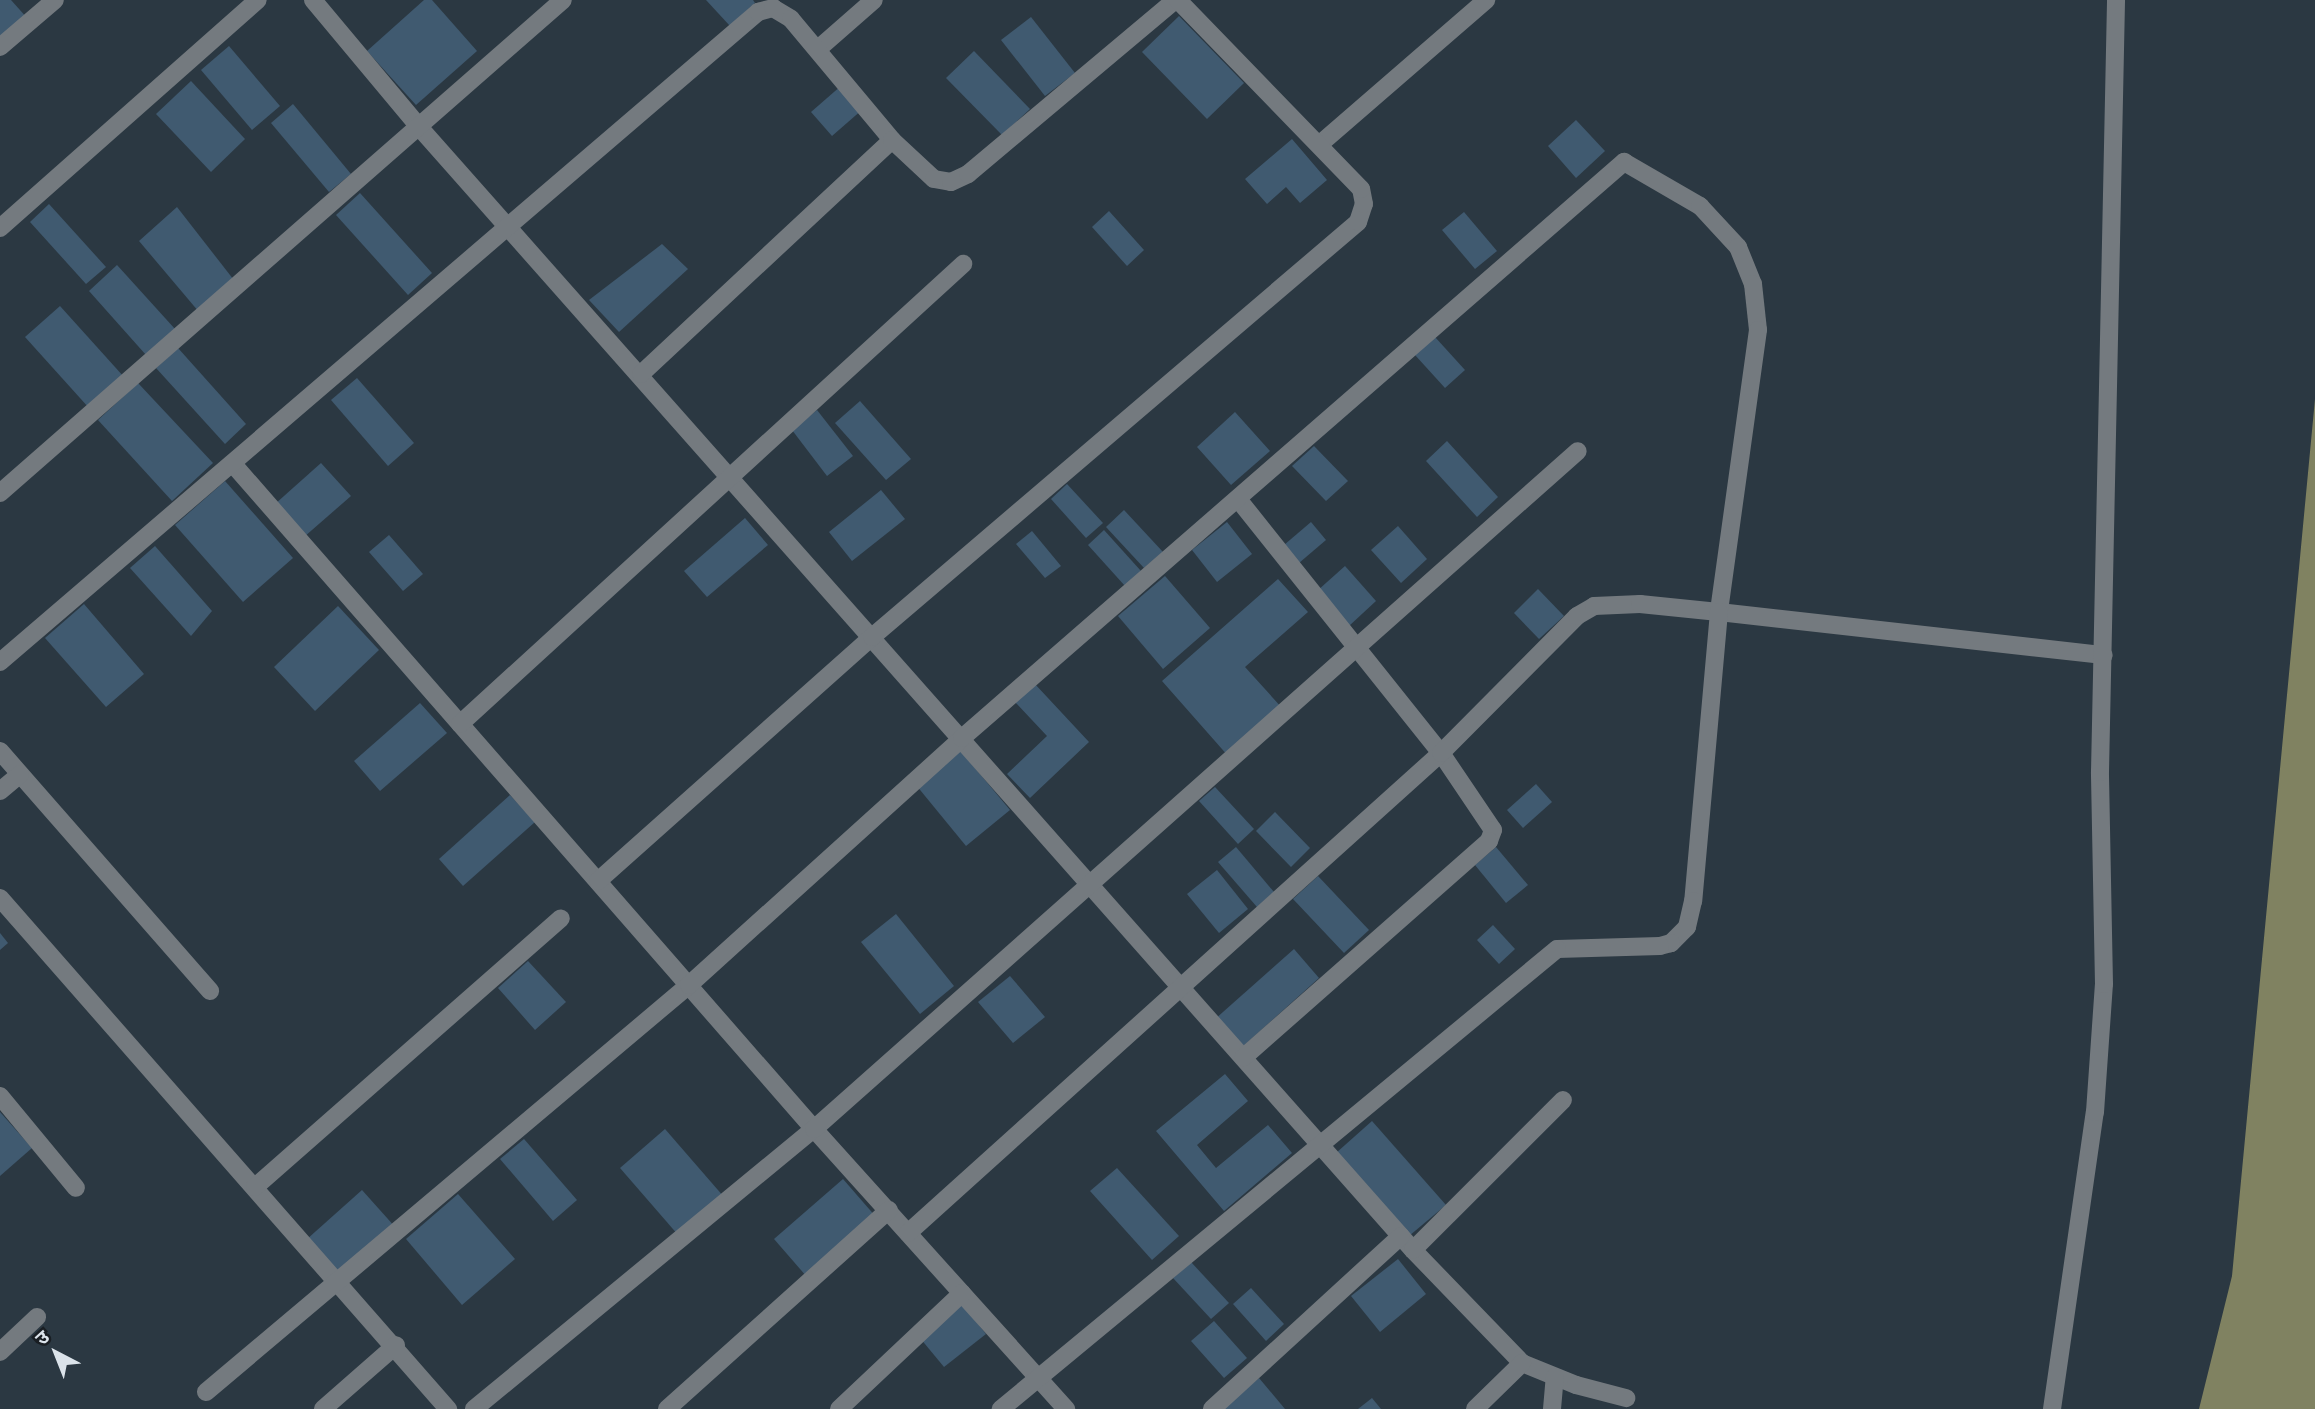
<!DOCTYPE html>
<meta charset="utf-8">
<style>
body{margin:0}
#map{position:relative;width:2315px;height:1409px;overflow:hidden;background:#2b3842;font-family:"Noto Serif","Noto Sans Devanagari",serif}
div>[style]{position:absolute}
[style*='--x']{left:calc(var(--x)*1px);top:calc(var(--y)*1px);width:calc(var(--w)*1px);rotate:calc(var(--a)*1deg)}
.water>*{inset:0;background:#808261}
.building>*{inset:0;background:#405a70}
.minor>*{height:18px;margin:-9px;padding:0 9px;transform-origin:9px;border-radius:9px;background:#747a7f}
span{translate:-50% -50%;white-space:nowrap;text-align:center;line-height:1.15;-webkit-text-stroke:5px #191e23;paint-order:stroke}
.north{position:absolute;left:21px;top:1318px;width:70px;height:70px;-webkit-text-stroke:5px #191e23;paint-order:stroke;rotate:318deg;font-size:19px;font-weight:700;line-height:28px;text-align:center;color:#dbe3ea}
.north::after{content:'';display:block;margin:auto;width:24px;height:32px;background:#dbe3ea;clip-path:polygon(50% 0,100% 100%,50% 72%,0 100%)}
</style>
<div id="map">
<div class="water">
<div style="clip-path:polygon(2315px 399px,2315px 1409px,2199px 1409px,2232px 1276px)"></div>
</div>
<div class="building">
<div style="clip-path:polygon(0 0,11px 0,28px 19px,0 44px)"></div>
<div style="clip-path:polygon(424px 0,432px 0,477px 51px,416px 105px,367px 51px)"></div>
<div style="clip-path:polygon(706px 0,753px 0,755px 3px,730px 26px)"></div>
<div style="clip-path:polygon(1179px 16px,1244px 83px,1207px 119px,1142px 52px)"></div>
<div style="clip-path:polygon(1031px 17px,1075px 73px,1045px 96px,1001px 40px)"></div>
<div style="clip-path:polygon(229px 46px,280px 106px,252px 130px,201px 70px)"></div>
<div style="clip-path:polygon(974px 51px,1030px 109px,1002px 135px,946px 78px)"></div>
<div style="clip-path:polygon(191px 81px,245px 139px,211px 172px,156px 114px)"></div>
<div style="clip-path:polygon(842px 85px,863px 109px,832px 136px,811px 112px)"></div>
<div style="clip-path:polygon(293px 104px,351px 174px,329px 192px,271px 123px)"></div>
<div style="clip-path:polygon(1576px 120px,1605px 151px,1576px 178px,1548px 146px)"></div>
<div style="clip-path:polygon(1292px 139px,1327px 180px,1300px 203px,1286px 187px,1267px 204px,1245px 179px)"></div>
<div style="clip-path:polygon(360px 193px,432px 273px,408px 295px,336px 215px)"></div>
<div style="clip-path:polygon(49px 204px,106px 267px,86px 284px,30px 222px)"></div>
<div style="clip-path:polygon(177px 207px,237px 284px,199px 312px,139px 241px)"></div>
<div style="clip-path:polygon(1109px 211px,1144px 250px,1127px 266px,1092px 227px)"></div>
<div style="clip-path:polygon(1464px 212px,1497px 251px,1475px 269px,1442px 230px)"></div>
<div style="clip-path:polygon(662px 244px,688px 269px,619px 332px,589px 300px)"></div>
<div style="clip-path:polygon(117px 265px,175px 329px,146px 355px,89px 291px)"></div>
<div style="clip-path:polygon(60px 306px,124px 377px,89px 408px,25px 337px)"></div>
<div style="clip-path:polygon(1435px 337px,1465px 370px,1445px 388px,1415px 355px)"></div>
<div style="clip-path:polygon(178px 348px,246px 424px,225px 444px,156px 368px)"></div>
<div style="clip-path:polygon(357px 378px,414px 443px,388px 466px,331px 400px)"></div>
<div style="clip-path:polygon(138px 383px,213px 463px,172px 501px,98px 420px)"></div>
<div style="clip-path:polygon(860px 401px,911px 459px,886px 480px,835px 423px)"></div>
<div style="clip-path:polygon(817px 410px,853px 456px,827px 476px,792px 430px)"></div>
<div style="clip-path:polygon(1235px 412px,1270px 451px,1231px 485px,1197px 447px)"></div>
<div style="clip-path:polygon(1447px 441px,1498px 497px,1477px 517px,1426px 461px)"></div>
<div style="clip-path:polygon(1314px 446px,1348px 481px,1326px 501px,1292px 466px)"></div>
<div style="clip-path:polygon(321px 463px,351px 496px,304px 537px,275px 504px)"></div>
<div style="clip-path:polygon(225px 481px,293px 558px,243px 602px,175px 525px)"></div>
<div style="clip-path:polygon(1067px 484px,1103px 523px,1086px 538px,1051px 499px)"></div>
<div style="clip-path:polygon(881px 490px,905px 519px,852px 561px,829px 532px)"></div>
<div style="clip-path:polygon(1124px 510px,1163px 552px,1144px 568px,1106px 527px)"></div>
<div style="clip-path:polygon(745px 518px,768px 545px,707px 597px,684px 571px)"></div>
<div style="clip-path:polygon(1227px 522px,1252px 554px,1217px 582px,1192px 550px)"></div>
<div style="clip-path:polygon(1311px 522px,1326px 540px,1299px 563px,1284px 545px)"></div>
<div style="clip-path:polygon(1398px 526px,1427px 559px,1401px 583px,1371px 550px)"></div>
<div style="clip-path:polygon(1104px 530px,1141px 571px,1125px 586px,1088px 545px)"></div>
<div style="clip-path:polygon(1032px 531px,1061px 566px,1045px 578px,1016px 544px)"></div>
<div style="clip-path:polygon(389px 535px,423px 574px,403px 591px,369px 552px)"></div>
<div style="clip-path:polygon(155px 546px,212px 611px,191px 636px,130px 568px)"></div>
<div style="clip-path:polygon(1345px 566px,1376px 601px,1349px 626px,1317px 591px)"></div>
<div style="clip-path:polygon(1165px 576px,1210px 628px,1163px 669px,1118px 616px)"></div>
<div style="clip-path:polygon(1278px 579px,1308px 612px,1245px 667px,1283px 709px,1229px 757px,1162px 681px)"></div>
<div style="clip-path:polygon(1538px 589px,1564px 616px,1539px 639px,1514px 613px)"></div>
<div style="clip-path:polygon(84px 604px,144px 674px,106px 707px,45px 638px)"></div>
<div style="clip-path:polygon(338px 606px,379px 650px,315px 711px,274px 667px)"></div>
<div style="clip-path:polygon(1034px 683px,1089px 742px,1030px 798px,1007px 774px,1047px 736px,1015px 702px)"></div>
<div style="clip-path:polygon(420px 703px,447px 733px,380px 791px,354px 761px)"></div>
<div style="clip-path:polygon(960px 750px,1010px 810px,966px 846px,916px 785px)"></div>
<div style="clip-path:polygon(1536px 784px,1552px 802px,1523px 828px,1507px 810px)"></div>
<div style="clip-path:polygon(1215px 787px,1254px 829px,1238px 844px,1199px 801px)"></div>
<div style="clip-path:polygon(510px 795px,535px 822px,463px 886px,439px 859px)"></div>
<div style="clip-path:polygon(1275px 812px,1310px 848px,1291px 867px,1256px 831px)"></div>
<div style="clip-path:polygon(1236px 847px,1274px 892px,1257px 907px,1218px 862px)"></div>
<div style="clip-path:polygon(1496px 847px,1528px 885px,1506px 903px,1475px 865px)"></div>
<div style="clip-path:polygon(1217px 870px,1248px 909px,1219px 933px,1187px 894px)"></div>
<div style="clip-path:polygon(1318px 876px,1369px 930px,1344px 953px,1293px 899px)"></div>
<div style="clip-path:polygon(896px 914px,954px 986px,920px 1014px,861px 942px)"></div>
<div style="clip-path:polygon(1493px 925px,1515px 949px,1499px 964px,1477px 940px)"></div>
<div style="clip-path:polygon(0 933px,8px 943px,0 950px)"></div>
<div style="clip-path:polygon(1294px 949px,1319px 978px,1240px 1049px,1214px 1020px)"></div>
<div style="clip-path:polygon(528px 961px,566px 1002px,535px 1030px,498px 988px)"></div>
<div style="clip-path:polygon(1010px 976px,1045px 1017px,1013px 1043px,978px 1002px)"></div>
<div style="clip-path:polygon(1225px 1074px,1248px 1101px,1197px 1145px,1216px 1168px,1268px 1125px,1292px 1153px,1224px 1211px,1156px 1131px)"></div>
<div style="clip-path:polygon(0 1112px,32px 1148px,0 1176px)"></div>
<div style="clip-path:polygon(1372px 1121px,1446px 1205px,1409px 1236px,1336px 1153px)"></div>
<div style="clip-path:polygon(665px 1129px,724px 1197px,679px 1236px,620px 1168px)"></div>
<div style="clip-path:polygon(524px 1139px,577px 1200px,553px 1221px,500px 1159px)"></div>
<div style="clip-path:polygon(1117px 1168px,1179px 1236px,1152px 1260px,1090px 1191px)"></div>
<div style="clip-path:polygon(843px 1179px,876px 1217px,807px 1277px,774px 1239px)"></div>
<div style="clip-path:polygon(362px 1190px,396px 1228px,340px 1278px,306px 1240px)"></div>
<div style="clip-path:polygon(458px 1194px,515px 1259px,462px 1305px,406px 1239px)"></div>
<div style="clip-path:polygon(1398px 1259px,1426px 1294px,1380px 1332px,1351px 1296px)"></div>
<div style="clip-path:polygon(1191px 1262px,1229px 1303px,1211px 1319px,1173px 1278px)"></div>
<div style="clip-path:polygon(1251px 1288px,1284px 1324px,1266px 1341px,1233px 1304px)"></div>
<div style="clip-path:polygon(962px 1304px,986px 1334px,944px 1367px,920px 1338px)"></div>
<div style="clip-path:polygon(1214px 1321px,1247px 1358px,1224px 1378px,1191px 1341px)"></div>
<div style="clip-path:polygon(1259px 1378px,1285px 1409px,1222px 1409px)"></div>
<div style="clip-path:polygon(1372px 1398px,1381px 1409px,1358px 1409px)"></div>
</div>
<div class="minor">
<div style="--x:313;--y:0;--w:167;--a:50.1"></div>
<div style="--x:420;--y:128;--w:1498;--a:48.49"></div>
<div style="--x:1413;--y:1250;--w:157;--a:46"></div>
<div style="--x:1522;--y:1363;--w:58;--a:22.2"></div>
<div style="--x:1576;--y:1385;--w:52;--a:14.6"></div>
<div style="--x:0;--y:47;--w:72;--a:-40.5"></div>
<div style="--x:818;--y:49;--w:74;--a:-41.2"></div>
<div style="--x:1320;--y:144;--w:220;--a:-40.9"></div>
<div style="--x:0;--y:228;--w:344;--a:-41.5"></div>
<div style="--x:641;--y:374;--w:343;--a:-43"></div>
<div style="--x:233;--y:464;--w:883;--a:48.86"></div>
<div style="--x:814;--y:1129;--w:377;--a:48"></div>
<div style="--x:0;--y:493;--w:748;--a:-41.21"></div>
<div style="--x:1238;--y:499;--w:325;--a:51.4"></div>
<div style="--x:1441;--y:753;--w:93;--a:56"></div>
<div style="--x:1493;--y:830;--w:12;--a:110"></div>
<div style="--x:1489;--y:841;--w:327;--a:138.6"></div>
<div style="--x:0;--y:662;--w:999;--a:-40.61"></div>
<div style="--x:758;--y:12;--w:16;--a:-15"></div>
<div style="--x:773;--y:8;--w:21;--a:31"></div>
<div style="--x:791;--y:19;--w:158;--a:50.1"></div>
<div style="--x:892;--y:140;--w:57;--a:42.9"></div>
<div style="--x:934;--y:179;--w:17;--a:10"></div>
<div style="--x:951;--y:182;--w:19;--a:-25"></div>
<div style="--x:968;--y:174;--w:270;--a:-40"></div>
<div style="--x:460;--y:724;--w:682;--a:-42.44"></div>
<div style="--x:0;--y:751;--w:319;--a:48.8"></div>
<div style="--x:0;--y:791;--w:26;--a:-40"></div>
<div style="--x:598;--y:881;--w:367;--a:-41.7"></div>
<div style="--x:872;--y:637;--w:639;--a:-40.49"></div>
<div style="--x:1358;--y:222;--w:19;--a:-72"></div>
<div style="--x:1364;--y:204;--w:15;--a:-101"></div>
<div style="--x:1361;--y:189;--w:263;--a:-134.1"></div>
<div style="--x:0;--y:898;--w:680;--a:48.76"></div>
<div style="--x:0;--y:1096;--w:119;--a:50.4"></div>
<div style="--x:255;--y:1187;--w:407;--a:-41.3"></div>
<div style="--x:908;--y:1233;--w:717;--a:-42.01"></div>
<div style="--x:1441;--y:753;--w:193;--a:-45.2"></div>
<div style="--x:1577;--y:616;--w:20;--a:-30"></div>
<div style="--x:1594;--y:606;--w:46;--a:-2.5"></div>
<div style="--x:1640;--y:604;--w:79;--a:5.8"></div>
<div style="--x:1719;--y:612;--w:387;--a:6.4"></div>
<div style="--x:1413;--y:1250;--w:212;--a:-45"></div>
<div style="--x:0;--y:1352;--w:51;--a:-43.4"></div>
<div style="--x:206;--y:1392;--w:632;--a:-40.12"></div>
<div style="--x:689;--y:985;--w:368;--a:-42.1"></div>
<div style="--x:962;--y:738;--w:878;--a:-41.03"></div>
<div style="--x:1624;--y:162;--w:88;--a:30.1"></div>
<div style="--x:1700;--y:206;--w:56;--a:47.2"></div>
<div style="--x:1738;--y:247;--w:40;--a:68"></div>
<div style="--x:1753;--y:284;--w:46;--a:83.8"></div>
<div style="--x:1758;--y:330;--w:285;--a:97.9"></div>
<div style="--x:1719;--y:612;--w:290;--a:95.1"></div>
<div style="--x:1693;--y:901;--w:27;--a:103"></div>
<div style="--x:1687;--y:927;--w:23;--a:135"></div>
<div style="--x:1671;--y:943;--w:11;--a:165"></div>
<div style="--x:1660;--y:946;--w:103;--a:178.3"></div>
<div style="--x:1557;--y:949;--w:722;--a:140.4"></div>
<div style="--x:323;--y:1409;--w:97;--a:-41.2"></div>
<div style="--x:474;--y:1409;--w:440;--a:-39.5"></div>
<div style="--x:814;--y:1129;--w:1021;--a:-41.59"></div>
<div style="--x:667;--y:1409;--w:298;--a:-41.9"></div>
<div style="--x:839;--y:1409;--w:169;--a:-43.3"></div>
<div style="--x:1212;--y:1409;--w:256;--a:-42.5"></div>
<div style="--x:1475;--y:1409;--w:66;--a:-44.4"></div>
<div style="--x:1552;--y:1409;--w:32;--a:-85"></div>
<div style="--x:2052;--y:1409;--w:300;--a:-81.8"></div>
<div style="--x:2095;--y:1112;--w:128;--a:-86"></div>
<div style="--x:2104;--y:984;--w:212;--a:-91.1"></div>
<div style="--x:2100;--y:772;--w:772;--a:-88.81"></div>
</div>
<div class="north">उ</div>
</div>
